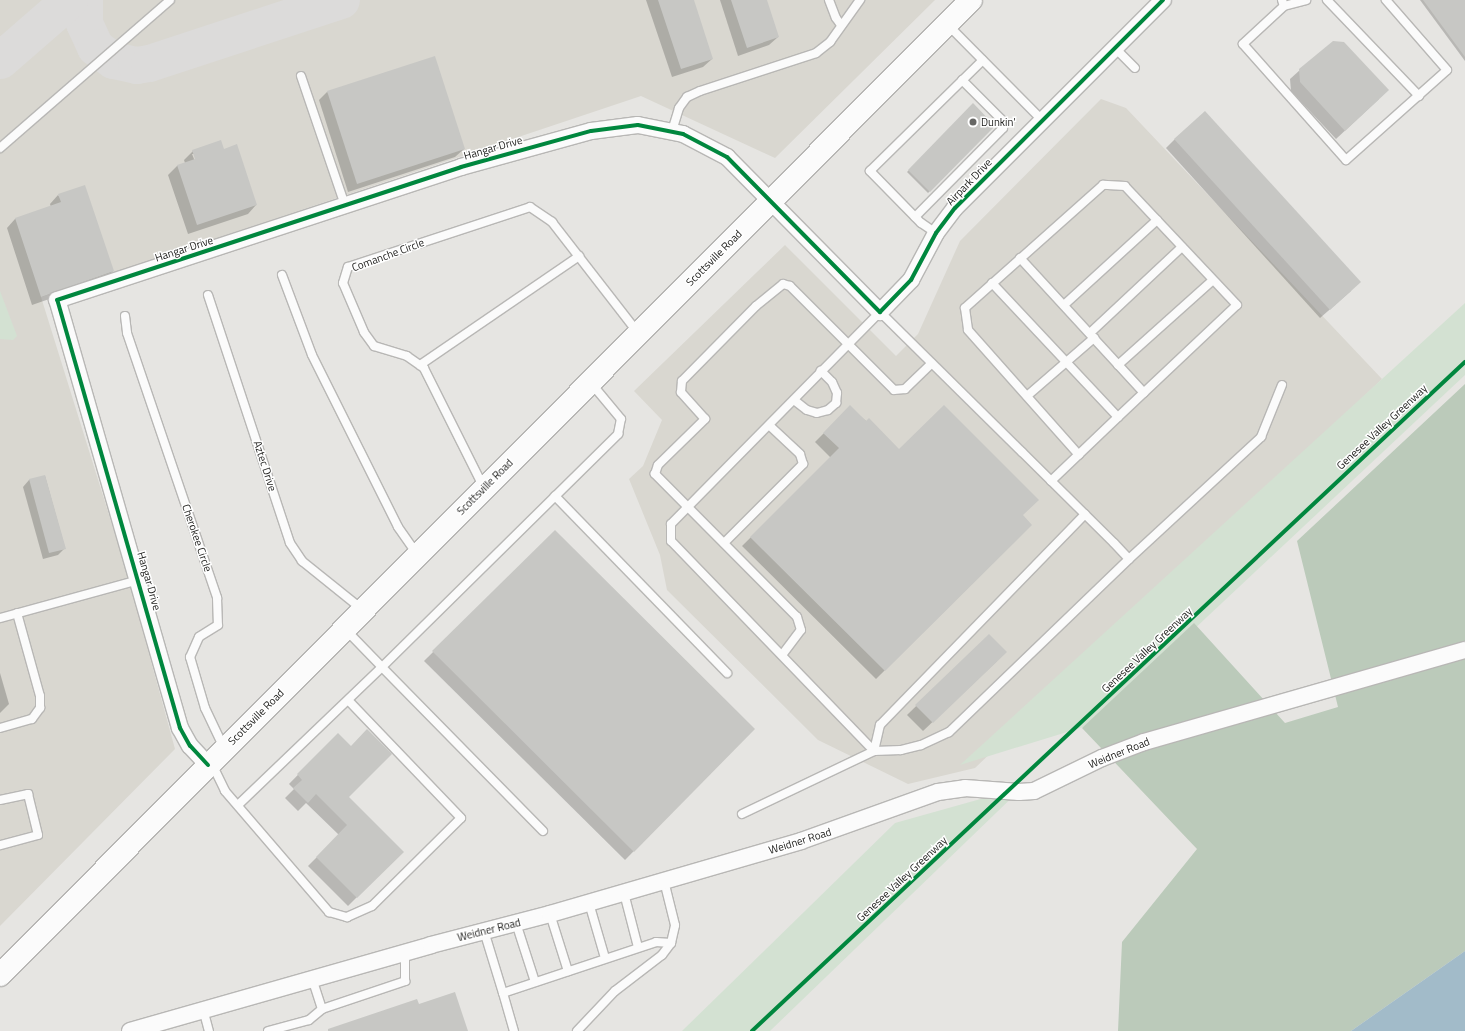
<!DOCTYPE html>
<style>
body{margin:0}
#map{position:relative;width:1465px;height:1031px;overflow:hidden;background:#e6e5e2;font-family:"Titillium Web",sans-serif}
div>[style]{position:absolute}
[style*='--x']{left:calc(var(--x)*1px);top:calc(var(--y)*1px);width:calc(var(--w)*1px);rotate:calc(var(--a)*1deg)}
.built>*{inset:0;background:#d9d7d0}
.green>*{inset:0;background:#d3e1d2}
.forest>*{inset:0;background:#bbcaba}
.water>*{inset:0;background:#a2bbc9}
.shadow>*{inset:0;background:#0003}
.taxiway>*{height:37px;margin:-18.5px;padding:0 18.5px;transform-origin:18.5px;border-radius:18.5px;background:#dcdbda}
.building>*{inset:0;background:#c7c7c4}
.roads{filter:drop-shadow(1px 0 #b8b7b5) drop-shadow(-1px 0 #b8b7b5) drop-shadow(0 1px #b8b7b5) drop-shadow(0 -1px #b8b7b5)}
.service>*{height:8px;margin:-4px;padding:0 4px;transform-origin:4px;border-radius:4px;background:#fbfbfb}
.minor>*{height:16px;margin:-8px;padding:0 8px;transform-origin:8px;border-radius:8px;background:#fbfbfb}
.primary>*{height:22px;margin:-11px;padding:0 11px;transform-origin:11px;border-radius:11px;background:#fbfbfb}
.cycleway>*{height:4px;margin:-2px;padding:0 2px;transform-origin:2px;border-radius:2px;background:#00873e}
.dots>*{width:11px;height:11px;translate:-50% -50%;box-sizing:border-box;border:2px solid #fff;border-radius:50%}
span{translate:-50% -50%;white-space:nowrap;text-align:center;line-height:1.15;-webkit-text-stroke:3px #fff;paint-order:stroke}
.poi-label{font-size:11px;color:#232321}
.left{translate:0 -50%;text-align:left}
.street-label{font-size:11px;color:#232321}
</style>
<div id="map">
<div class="built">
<div style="clip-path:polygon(0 0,935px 0,775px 158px,641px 96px,41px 297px,125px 566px,175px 749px,0 926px)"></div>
<div style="clip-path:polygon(1101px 99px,1126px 108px,1382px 379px,975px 768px,908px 784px,818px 740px,667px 590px,660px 555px,629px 479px,643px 466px,662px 420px,634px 391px,785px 245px,896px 356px,918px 334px,960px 241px)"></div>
</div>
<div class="green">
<div style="clip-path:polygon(0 291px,17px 336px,13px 340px,0 339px)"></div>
<div style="clip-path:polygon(1465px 303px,1465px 375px,1093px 724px,960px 765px)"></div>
<div style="clip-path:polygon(1023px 787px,770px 1031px,682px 1031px,895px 823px)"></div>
</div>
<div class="forest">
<div style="clip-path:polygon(1465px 384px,1465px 951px,1351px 1031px,1118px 1031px,1122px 942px,1197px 849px,1082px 728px,1194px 623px,1285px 723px,1338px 707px,1297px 541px)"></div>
</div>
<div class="water">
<div style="clip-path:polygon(1465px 951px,1465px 1031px,1351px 1031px)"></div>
</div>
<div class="shadow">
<div style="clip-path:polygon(646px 0,693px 0,712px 59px,703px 67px,672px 77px)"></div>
<div style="clip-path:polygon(720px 0,766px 0,778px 37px,769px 45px,738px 56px)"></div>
<div style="clip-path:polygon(1420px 0,1465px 0,1465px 61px)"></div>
<div style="clip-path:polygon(1300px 70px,1379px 99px,1336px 139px,1291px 91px,1290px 79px)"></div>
<div style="clip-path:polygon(327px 92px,464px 149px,455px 157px,348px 192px,319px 100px)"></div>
<div style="clip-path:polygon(973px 105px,993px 126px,928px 193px,907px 172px)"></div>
<div style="clip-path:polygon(1175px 139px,1351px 291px,1320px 318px,1166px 148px)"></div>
<div style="clip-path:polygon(evenodd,193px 151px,256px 205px,248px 214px,188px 234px,168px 175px,177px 166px,185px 163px,184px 160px,193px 151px,192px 154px,195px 154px,196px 164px,192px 154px)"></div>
<div style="clip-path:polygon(58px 195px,113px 271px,104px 280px,32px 305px,7px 228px,15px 219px,51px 207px,50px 204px)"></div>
<div style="clip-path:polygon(850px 407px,899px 450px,1022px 515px,1031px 525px,876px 679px,742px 546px,831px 458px,815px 442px)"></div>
<div style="clip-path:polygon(45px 476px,65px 548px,58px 555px,43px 559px,23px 487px,29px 480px)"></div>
<div style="clip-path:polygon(555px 531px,754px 729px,625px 860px,424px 661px)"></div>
<div style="clip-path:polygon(989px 635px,997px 661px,923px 731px,907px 715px)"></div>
<div style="clip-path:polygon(0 673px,9px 704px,0 713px)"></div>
<div style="clip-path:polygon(338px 734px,351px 747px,347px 797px,402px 852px,348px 906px,308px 866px,339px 835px,306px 803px,298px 811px,285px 798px,294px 789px,289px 784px)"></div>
</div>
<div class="taxiway">
<div style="--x:84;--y:0;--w:23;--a:90"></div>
<div style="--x:84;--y:23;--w:26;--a:65"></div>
<div style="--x:95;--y:47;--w:22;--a:36"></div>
<div style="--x:113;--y:60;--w:24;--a:12"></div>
<div style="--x:136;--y:65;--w:13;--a:-9"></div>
<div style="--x:149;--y:63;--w:202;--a:-18.2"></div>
<div style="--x:0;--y:60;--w:91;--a:-41"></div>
</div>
<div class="building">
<div style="clip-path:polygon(658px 0,694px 0,713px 59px,681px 69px)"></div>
<div style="clip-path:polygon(731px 0,767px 0,779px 37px,747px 48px)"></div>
<div style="clip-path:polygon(1423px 0,1465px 0,1465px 57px)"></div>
<div style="clip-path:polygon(1333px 41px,1344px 42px,1389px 90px,1345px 131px,1300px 82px,1299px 69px)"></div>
<div style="clip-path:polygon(435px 56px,465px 149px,357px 184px,327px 91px)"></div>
<div style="clip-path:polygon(973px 103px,995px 126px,930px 192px,908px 170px)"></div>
<div style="clip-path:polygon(1205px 111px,1361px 282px,1330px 310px,1174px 139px)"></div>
<div style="clip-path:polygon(221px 140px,224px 149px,237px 144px,257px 205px,197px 225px,177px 165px,195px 159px,192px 150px)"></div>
<div style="clip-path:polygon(85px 185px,114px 271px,41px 297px,15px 218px,61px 202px,58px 194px)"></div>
<div style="clip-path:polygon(850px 405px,866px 421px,869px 418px,899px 449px,944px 405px,1039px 500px,1023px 515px,1032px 525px,885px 671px,750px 537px,839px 448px,823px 433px)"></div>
<div style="clip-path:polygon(45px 475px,66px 549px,49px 553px,29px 479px)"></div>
<div style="clip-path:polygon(555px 530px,755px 729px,634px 852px,432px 651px)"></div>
<div style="clip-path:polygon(989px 634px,1007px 652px,933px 723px,915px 705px)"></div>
<div style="clip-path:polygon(367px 729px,392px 754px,349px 797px,404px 852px,357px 898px,316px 857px,347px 825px,316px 794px,308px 803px,293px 788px,302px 780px,297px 774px,338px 733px,351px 746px)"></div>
<div style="clip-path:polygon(455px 992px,468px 1031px,328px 1031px,328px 1029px,417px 999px,419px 1004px)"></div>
</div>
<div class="roads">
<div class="service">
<div style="--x:829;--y:0;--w:19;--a:69"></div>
<div style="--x:836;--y:18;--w:9;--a:54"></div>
<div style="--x:1282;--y:0;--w:6;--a:72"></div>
<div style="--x:1284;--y:6;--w:56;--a:137.2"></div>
<div style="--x:1243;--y:44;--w:155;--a:48.4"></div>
<div style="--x:1346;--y:160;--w:135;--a:-41.7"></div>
<div style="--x:1447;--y:70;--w:93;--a:-131.1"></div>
<div style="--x:1327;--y:0;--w:133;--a:46.2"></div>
<div style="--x:1284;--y:6;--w:23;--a:-15"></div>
<div style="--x:947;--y:24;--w:136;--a:45.3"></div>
<div style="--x:1115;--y:48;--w:28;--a:45"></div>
<div style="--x:301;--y:76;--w:136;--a:71.2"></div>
<div style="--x:672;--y:131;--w:24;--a:-73"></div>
<div style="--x:679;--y:108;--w:14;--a:-54"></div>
<div style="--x:687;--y:97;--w:14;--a:-25"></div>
<div style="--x:700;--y:91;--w:122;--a:-18.1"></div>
<div style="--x:816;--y:53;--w:18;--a:-38"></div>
<div style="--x:830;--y:42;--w:52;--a:-54.5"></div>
<div style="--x:0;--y:148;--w:225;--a:-41"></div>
<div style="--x:915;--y:217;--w:125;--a:-45.3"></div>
<div style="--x:1003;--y:128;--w:9;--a:-103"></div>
<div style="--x:1001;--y:119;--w:55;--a:-135"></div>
<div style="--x:936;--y:233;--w:18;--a:-146"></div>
<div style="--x:921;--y:223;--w:73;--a:-134.4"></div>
<div style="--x:870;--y:171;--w:158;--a:-44.5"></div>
<div style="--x:1020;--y:258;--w:183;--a:47.4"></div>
<div style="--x:282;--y:275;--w:85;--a:69.4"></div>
<div style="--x:312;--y:355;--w:192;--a:63.4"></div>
<div style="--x:398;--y:527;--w:33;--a:55"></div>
<div style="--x:992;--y:283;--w:184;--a:46.8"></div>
<div style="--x:208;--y:295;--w:261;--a:71.7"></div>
<div style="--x:290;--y:543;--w:22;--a:56"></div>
<div style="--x:302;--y:561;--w:78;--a:38.8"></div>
<div style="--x:1064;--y:305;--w:126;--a:-42.4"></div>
<div style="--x:125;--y:316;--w:17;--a:83"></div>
<div style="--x:127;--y:333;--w:280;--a:71.2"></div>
<div style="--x:217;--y:598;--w:27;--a:88"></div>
<div style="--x:218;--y:625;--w:22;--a:148"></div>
<div style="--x:199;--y:637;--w:22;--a:114"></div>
<div style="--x:190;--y:657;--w:53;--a:73.6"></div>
<div style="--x:205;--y:708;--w:44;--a:64.6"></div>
<div style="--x:1090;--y:333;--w:126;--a:-43.1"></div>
<div style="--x:420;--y:365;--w:193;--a:-34.4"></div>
<div style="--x:1118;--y:365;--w:127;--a:-41.8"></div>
<div style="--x:1027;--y:396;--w:89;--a:-40.9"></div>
<div style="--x:794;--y:400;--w:16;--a:38"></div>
<div style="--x:807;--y:410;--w:10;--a:17"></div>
<div style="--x:817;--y:413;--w:11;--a:-15"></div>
<div style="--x:828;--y:410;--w:11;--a:-41"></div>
<div style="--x:836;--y:403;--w:10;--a:-84"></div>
<div style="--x:837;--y:393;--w:12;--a:-114"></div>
<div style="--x:832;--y:382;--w:16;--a:-135"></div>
<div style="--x:1051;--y:481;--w:93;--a:-43.7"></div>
<div style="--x:1118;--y:417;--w:163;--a:-43.3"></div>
<div style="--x:1237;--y:305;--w:163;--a:-133.3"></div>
<div style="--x:1125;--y:186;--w:22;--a:-177"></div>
<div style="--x:1103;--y:185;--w:185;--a:138.3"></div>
<div style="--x:965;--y:308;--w:22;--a:82"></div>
<div style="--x:968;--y:330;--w:167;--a:48.4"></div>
<div style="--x:484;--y:488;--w:134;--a:-116.6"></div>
<div style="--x:424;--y:368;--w:21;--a:-145"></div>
<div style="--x:407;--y:356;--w:34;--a:-163"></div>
<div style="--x:374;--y:346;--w:17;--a:-126"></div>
<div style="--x:364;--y:332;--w:53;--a:-113.2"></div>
<div style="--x:343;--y:283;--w:17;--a:-73"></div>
<div style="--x:348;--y:267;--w:192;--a:-18.2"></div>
<div style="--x:530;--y:207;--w:27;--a:34"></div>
<div style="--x:552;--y:222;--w:140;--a:52.2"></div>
<div style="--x:555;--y:496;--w:247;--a:45.8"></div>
<div style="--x:724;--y:543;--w:112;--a:-45"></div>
<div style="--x:803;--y:464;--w:10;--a:-107"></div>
<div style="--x:800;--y:454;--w:42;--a:-136.9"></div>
<div style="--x:1129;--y:559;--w:180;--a:-42.7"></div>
<div style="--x:1261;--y:437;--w:56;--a:-68"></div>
<div style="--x:0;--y:618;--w:144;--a:-15.3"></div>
<div style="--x:782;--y:655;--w:31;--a:-53"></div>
<div style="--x:801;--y:630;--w:14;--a:-107"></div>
<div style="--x:797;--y:617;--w:202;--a:-134.8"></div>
<div style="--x:655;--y:474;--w:9;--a:-72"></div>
<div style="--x:658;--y:465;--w:66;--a:-44.4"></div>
<div style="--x:705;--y:419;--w:36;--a:-132"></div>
<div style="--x:681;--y:392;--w:11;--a:-85"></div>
<div style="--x:682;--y:381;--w:105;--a:-45.4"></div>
<div style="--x:756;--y:306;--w:35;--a:-39"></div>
<div style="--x:783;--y:284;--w:7;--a:16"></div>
<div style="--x:790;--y:286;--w:147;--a:45"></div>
<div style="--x:894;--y:390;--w:11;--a:-5"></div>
<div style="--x:905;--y:389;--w:37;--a:-44"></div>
<div style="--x:0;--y:728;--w:33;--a:-16"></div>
<div style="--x:32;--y:719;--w:14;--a:-54"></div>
<div style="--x:40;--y:708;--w:12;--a:-90"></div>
<div style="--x:40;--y:696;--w:86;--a:-105.5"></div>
<div style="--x:212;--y:764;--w:30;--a:64"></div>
<div style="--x:225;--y:791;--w:160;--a:49.3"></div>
<div style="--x:329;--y:912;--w:19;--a:16"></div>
<div style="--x:347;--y:917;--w:27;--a:-24"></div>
<div style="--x:372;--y:906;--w:125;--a:-44.7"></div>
<div style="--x:461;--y:818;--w:163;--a:-133.8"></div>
<div style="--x:0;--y:800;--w:29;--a:-12"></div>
<div style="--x:28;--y:794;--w:42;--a:76.3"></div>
<div style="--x:38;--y:835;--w:39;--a:165"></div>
<div style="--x:238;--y:805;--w:199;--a:-43.8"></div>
<div style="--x:382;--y:667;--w:53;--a:-134.2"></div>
<div style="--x:742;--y:814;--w:146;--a:-25.5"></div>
<div style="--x:874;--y:751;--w:292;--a:-134"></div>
<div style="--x:671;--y:541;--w:17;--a:-90"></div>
<div style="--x:671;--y:524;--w:298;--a:-45.4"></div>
<div style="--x:880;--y:312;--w:199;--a:44.6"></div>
<div style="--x:1022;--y:452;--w:129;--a:44.7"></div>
<div style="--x:1114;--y:543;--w:22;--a:47"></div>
<div style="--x:1129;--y:559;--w:250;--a:136.1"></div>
<div style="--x:949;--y:732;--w:31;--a:155"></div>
<div style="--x:921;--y:745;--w:21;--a:166"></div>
<div style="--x:901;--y:750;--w:27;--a:178"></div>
<div style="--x:874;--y:751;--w:27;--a:-77"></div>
<div style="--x:880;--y:725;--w:294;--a:-45.8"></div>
<div style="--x:543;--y:831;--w:230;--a:-134.5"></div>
<div style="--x:382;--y:667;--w:332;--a:-44.6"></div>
<div style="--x:618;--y:434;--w:15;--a:-79"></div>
<div style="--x:621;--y:419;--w:47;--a:-129.8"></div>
<div style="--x:624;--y:893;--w:56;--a:75.5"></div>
<div style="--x:589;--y:903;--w:57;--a:73.8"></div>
<div style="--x:550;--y:914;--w:60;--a:72.5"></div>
<div style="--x:516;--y:923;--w:62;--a:72.1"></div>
<div style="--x:484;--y:931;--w:65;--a:73"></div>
<div style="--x:503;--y:993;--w:161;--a:-18.4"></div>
<div style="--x:656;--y:942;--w:15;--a:4"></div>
<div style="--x:503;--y:993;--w:40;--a:74"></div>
<div style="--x:203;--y:1009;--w:23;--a:75"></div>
<div style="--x:322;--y:1009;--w:88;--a:-18.6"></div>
<div style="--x:405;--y:981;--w:29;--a:-90"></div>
<div style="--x:268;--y:1031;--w:42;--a:-15"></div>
<div style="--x:309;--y:1020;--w:17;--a:-40"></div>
<div style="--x:322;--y:1009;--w:33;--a:-108"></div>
<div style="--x:577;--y:1031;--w:55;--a:-46.5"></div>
<div style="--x:615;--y:991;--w:59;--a:-37.5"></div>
<div style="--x:662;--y:955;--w:15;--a:-53"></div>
<div style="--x:671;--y:943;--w:18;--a:-77"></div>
<div style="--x:675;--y:925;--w:45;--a:-104"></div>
</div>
<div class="minor">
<div style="--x:208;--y:765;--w:26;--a:-133"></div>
<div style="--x:190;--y:746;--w:21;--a:-119"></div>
<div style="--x:180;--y:728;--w:445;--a:-106"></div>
<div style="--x:57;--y:300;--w:425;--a:-18.2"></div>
<div style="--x:461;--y:167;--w:135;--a:-15.5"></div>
<div style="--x:591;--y:131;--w:47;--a:-7.3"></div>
<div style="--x:638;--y:125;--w:46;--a:11.3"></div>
<div style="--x:683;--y:134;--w:50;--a:27.6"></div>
<div style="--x:727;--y:157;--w:218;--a:45.4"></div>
<div style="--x:880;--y:312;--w:45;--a:-45.9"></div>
<div style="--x:911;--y:280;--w:53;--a:-62"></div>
<div style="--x:936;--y:233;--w:31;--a:-53"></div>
<div style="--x:955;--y:208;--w:294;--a:-45"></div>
<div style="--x:130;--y:1031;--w:313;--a:-15.9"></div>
<div style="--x:431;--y:945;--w:123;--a:-14.6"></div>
<div style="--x:550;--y:914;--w:261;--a:-16.2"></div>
<div style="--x:801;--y:841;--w:145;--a:-19.7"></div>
<div style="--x:938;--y:792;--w:27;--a:-8"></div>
<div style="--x:965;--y:788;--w:54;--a:4.2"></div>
<div style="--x:1019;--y:792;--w:15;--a:-4"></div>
<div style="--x:1034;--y:791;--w:76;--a:-25.9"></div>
<div style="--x:1102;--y:758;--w:45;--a:-20.9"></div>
<div style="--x:1144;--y:742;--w:334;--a:-16"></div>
</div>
<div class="primary">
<div style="--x:0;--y:975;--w:1376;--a:-45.12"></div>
</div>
</div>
<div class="cycleway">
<div style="--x:208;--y:765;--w:26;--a:-133"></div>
<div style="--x:190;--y:746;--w:21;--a:-119"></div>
<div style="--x:180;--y:728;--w:445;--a:-106"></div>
<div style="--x:57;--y:300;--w:425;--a:-18.2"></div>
<div style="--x:461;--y:167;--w:135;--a:-15.5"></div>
<div style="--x:591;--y:131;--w:47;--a:-7.3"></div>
<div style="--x:638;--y:125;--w:46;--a:11.3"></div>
<div style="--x:683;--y:134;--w:50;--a:27.6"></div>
<div style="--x:727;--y:157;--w:218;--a:45.4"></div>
<div style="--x:880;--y:312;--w:45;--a:-45.9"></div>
<div style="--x:911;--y:280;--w:53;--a:-62"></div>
<div style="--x:936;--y:233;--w:31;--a:-53"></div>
<div style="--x:955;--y:208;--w:294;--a:-45"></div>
<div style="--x:752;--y:1031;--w:978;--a:-43.18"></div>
</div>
<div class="dots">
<div style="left:973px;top:122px;background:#676765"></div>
</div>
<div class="poi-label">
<span class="left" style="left:981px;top:122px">Dunkin'</span>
</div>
<div class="street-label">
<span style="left:493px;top:148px;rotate:-16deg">Hangar Drive</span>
<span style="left:969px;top:182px;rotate:-46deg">Airpark Drive</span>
<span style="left:184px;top:249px;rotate:-18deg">Hangar Drive</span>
<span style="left:388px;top:255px;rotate:-20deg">Comanche Circle</span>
<span style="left:714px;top:258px;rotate:-45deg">Scottsville Road</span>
<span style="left:1382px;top:427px;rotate:-43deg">Genesee Valley Greenway</span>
<span style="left:265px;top:466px;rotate:72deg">Aztec Drive</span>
<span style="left:485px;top:487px;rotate:-45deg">Scottsville Road</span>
<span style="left:197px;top:538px;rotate:71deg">Cherokee Circle</span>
<span style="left:149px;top:581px;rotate:74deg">Hangar Drive</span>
<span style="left:1147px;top:650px;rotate:-43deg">Genesee Valley Greenway</span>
<span style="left:256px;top:717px;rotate:-45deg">Scottsville Road</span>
<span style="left:1119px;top:753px;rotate:-22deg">Weidner Road</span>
<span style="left:800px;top:841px;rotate:-17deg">Weidner Road</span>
<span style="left:902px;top:879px;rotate:-43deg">Genesee Valley Greenway</span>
<span style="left:489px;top:930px;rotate:-14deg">Weidner Road</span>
</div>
</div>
